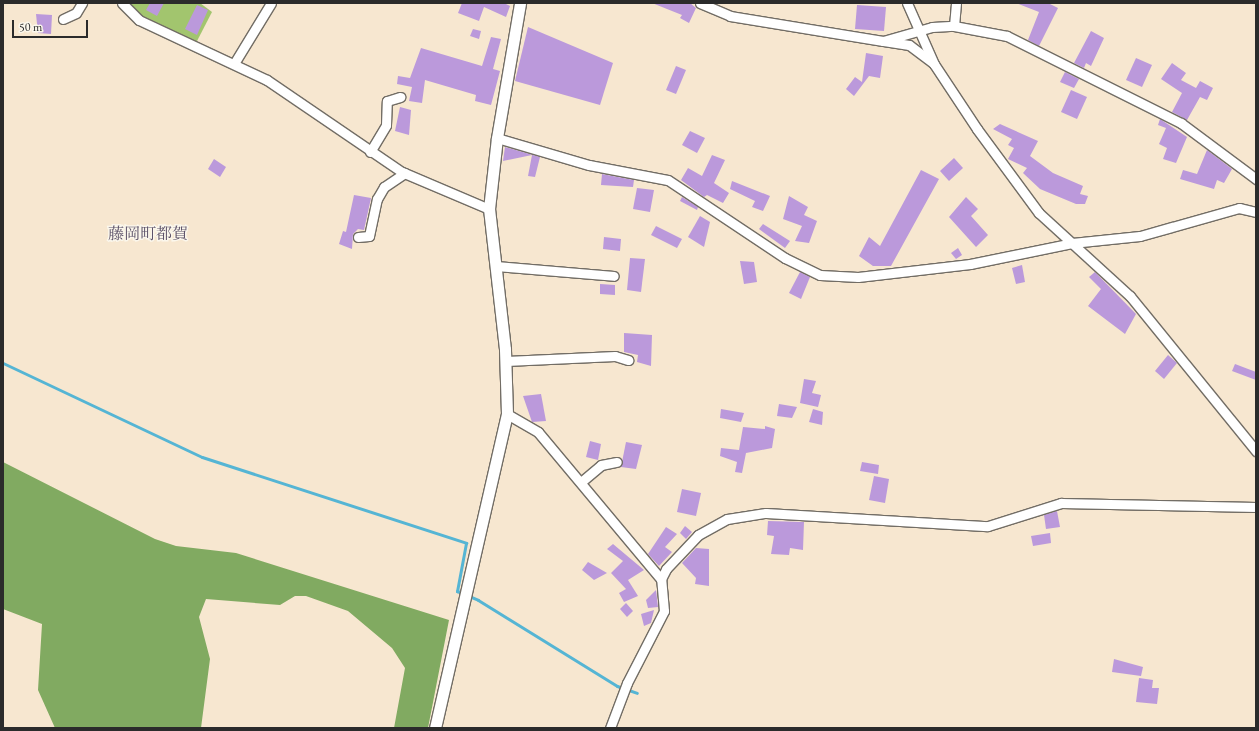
<!DOCTYPE html>
<meta charset="utf-8">
<style>
body{margin:0}
#map{position:relative;width:1259px;height:731px;overflow:hidden;background:#f7e7d0;font-family:"EB Garamond","Noto Serif JP",serif}
div>[style]{position:absolute}
[style*='--x']{left:calc(var(--x)*1px);top:calc(var(--y)*1px);width:calc(var(--w)*1px);rotate:calc(var(--a)*1deg)}
.green>*{inset:0;background:#a2c56e}
.forest>*{inset:0;background:#81aa61}
.stream>*{height:3px;margin:-1.5px;padding:0 1.5px;transform-origin:1.5px;border-radius:1.5px;background:#55b5d4}
.building>*{inset:0;background:#bb99db}
.roads{filter:drop-shadow(1px 0 #726d65) drop-shadow(-1px 0 #726d65) drop-shadow(0 1px #726d65) drop-shadow(0 -1px #726d65)}
.minor>*{height:9px;margin:-4.5px;padding:0 4.5px;transform-origin:4.5px;border-radius:4.5px;background:#fff}
.tertiary>*{height:11px;margin:-5.5px;padding:0 5.5px;transform-origin:5.5px;border-radius:5.5px;background:#fff}
span{translate:-50% -50%;white-space:nowrap;text-align:center;line-height:1.15;-webkit-text-stroke:3px #fbf7ec;paint-order:stroke}
.quarter-label{font-size:16px;color:#5d5269}
.frame{position:absolute;inset:0;border:4px solid #2b2b2b;pointer-events:none}
.scale{position:absolute;left:12px;top:20px;width:76px;height:18px;box-sizing:border-box;border:2px solid #2b2b2b;border-top:0;padding-left:5px;font-size:12px;line-height:14px;white-space:nowrap;color:#2b2b2b;-webkit-text-stroke:3px #fbf7ec;paint-order:stroke}
</style>
<div id="map">
<div class="green">
<div style="clip-path:polygon(129px 3px,200px 3px,212px 12px,196px 43px,144px 18px)"></div>
</div>
<div class="forest">
<div style="clip-path:polygon(3px 462px,155px 539px,176px 546px,236px 553px,449px 620px,428px 728px,394px 728px,405px 668px,392px 648px,348px 611px,306px 596px,295px 596px,280px 605px,206px 599px,199px 617px,210px 659px,201px 728px,55px 728px,38px 690px,42px 624px,3px 609px)"></div>
</div>
<div class="stream">
<div style="--x:3;--y:363;--w:220;--a:25.3"></div>
<div style="--x:202;--y:457;--w:278;--a:18"></div>
<div style="--x:466;--y:543;--w:49;--a:100.6"></div>
<div style="--x:457;--y:591;--w:23;--a:23"></div>
<div style="--x:478;--y:600;--w:163;--a:31.7"></div>
<div style="--x:617;--y:686;--w:21;--a:19"></div>
</div>
<div class="building">
<div style="clip-path:polygon(150px 3px,164px 3px,157px 16px,146px 10px)"></div>
<div style="clip-path:polygon(462px 3px,504px 3px,510px 6px,506px 17px,484px 7px,479px 21px,458px 13px)"></div>
<div style="clip-path:polygon(652px 3px,690px 3px,696px 8px,689px 23px,680px 18px,682px 15px)"></div>
<div style="clip-path:polygon(1016px 3px,1048px 3px,1058px 8px,1039px 46px,1028px 40px,1039px 12px)"></div>
<div style="clip-path:polygon(197px 5px,208px 10px,197px 35px,185px 29px)"></div>
<div style="clip-path:polygon(857px 5px,886px 7px,884px 31px,855px 29px)"></div>
<div style="clip-path:polygon(36px 14px,52px 15px,51px 34px,38px 33px)"></div>
<div style="clip-path:polygon(528px 27px,613px 63px,600px 105px,515px 81px)"></div>
<div style="clip-path:polygon(473px 29px,481px 31px,479px 39px,470px 36px)"></div>
<div style="clip-path:polygon(1091px 31px,1104px 38px,1091px 66px,1086px 63px,1084px 68px,1074px 63px)"></div>
<div style="clip-path:polygon(491px 37px,501px 39px,493px 69px,500px 71px,491px 105px,475px 101px,476px 95px,425px 80px,422px 103px,409px 101px,412px 87px,397px 84px,398px 76px,410px 78px,421px 48px,482px 66px)"></div>
<div style="clip-path:polygon(866px 53px,883px 56px,880px 78px,869px 76px,854px 96px,846px 89px,855px 77px,862px 82px)"></div>
<div style="clip-path:polygon(1136px 58px,1152px 65px,1142px 87px,1126px 80px)"></div>
<div style="clip-path:polygon(1172px 63px,1186px 73px,1181px 80px,1196px 88px,1200px 81px,1213px 88px,1207px 100px,1200px 97px,1187px 120px,1172px 112px,1182px 93px,1161px 79px)"></div>
<div style="clip-path:polygon(676px 66px,686px 70px,676px 94px,666px 90px)"></div>
<div style="clip-path:polygon(1065px 72px,1079px 79px,1074px 88px,1060px 82px)"></div>
<div style="clip-path:polygon(1071px 90px,1087px 97px,1077px 119px,1061px 112px)"></div>
<div style="clip-path:polygon(400px 107px,411px 110px,409px 135px,395px 131px)"></div>
<div style="clip-path:polygon(1160px 119px,1187px 137px,1176px 163px,1163px 159px,1167px 148px,1159px 144px,1166px 128px,1158px 125px)"></div>
<div style="clip-path:polygon(1000px 124px,1038px 141px,1030px 156px,1053px 173px,1083px 186px,1080px 194px,1088px 196px,1085px 204px,1076px 204px,1040px 189px,1023px 173px,1027px 168px,1008px 159px,1014px 148px,1008px 145px,1012px 139px,993px 129px)"></div>
<div style="clip-path:polygon(690px 131px,705px 138px,697px 153px,682px 145px)"></div>
<div style="clip-path:polygon(505px 147px,540px 157px,535px 177px,528px 176px,532px 155px,503px 161px)"></div>
<div style="clip-path:polygon(1207px 150px,1232px 169px,1224px 183px,1217px 180px,1214px 189px,1180px 179px,1183px 170px,1197px 174px)"></div>
<div style="clip-path:polygon(712px 155px,725px 160px,714px 183px,729px 193px,723px 203px,707px 195px,704px 197px,681px 180px,688px 168px,702px 176px)"></div>
<div style="clip-path:polygon(954px 158px,963px 168px,949px 181px,940px 171px)"></div>
<div style="clip-path:polygon(214px 159px,226px 167px,220px 177px,208px 169px)"></div>
<div style="clip-path:polygon(921px 170px,939px 179px,891px 266px,873px 266px,859px 256px,869px 237px,880px 246px)"></div>
<div style="clip-path:polygon(602px 174px,634px 180px,633px 187px,601px 185px)"></div>
<div style="clip-path:polygon(732px 181px,770px 196px,763px 211px,752px 207px,755px 201px,730px 189px)"></div>
<div style="clip-path:polygon(637px 188px,654px 190px,650px 212px,633px 209px)"></div>
<div style="clip-path:polygon(354px 195px,371px 198px,364px 230px,358px 229px,353px 234px,352px 249px,339px 244px,343px 231px,346px 232px)"></div>
<div style="clip-path:polygon(789px 196px,808px 207px,804px 215px,817px 221px,809px 243px,795px 241px,802px 226px,783px 219px)"></div>
<div style="clip-path:polygon(682px 197px,698px 207px,697px 210px,680px 201px)"></div>
<div style="clip-path:polygon(966px 197px,978px 209px,971px 216px,988px 235px,976px 247px,949px 217px)"></div>
<div style="clip-path:polygon(700px 216px,710px 222px,704px 247px,688px 237px)"></div>
<div style="clip-path:polygon(763px 224px,790px 241px,785px 248px,759px 229px)"></div>
<div style="clip-path:polygon(656px 226px,682px 239px,677px 248px,651px 235px)"></div>
<div style="clip-path:polygon(604px 237px,621px 239px,620px 251px,603px 249px)"></div>
<div style="clip-path:polygon(958px 248px,962px 255px,956px 259px,951px 253px)"></div>
<div style="clip-path:polygon(630px 258px,645px 259px,641px 292px,627px 290px)"></div>
<div style="clip-path:polygon(740px 261px,754px 262px,757px 282px,744px 284px)"></div>
<div style="clip-path:polygon(1022px 265px,1025px 282px,1016px 284px,1012px 268px)"></div>
<div style="clip-path:polygon(800px 272px,810px 277px,801px 299px,789px 293px)"></div>
<div style="clip-path:polygon(1095px 272px,1136px 314px,1125px 334px,1088px 306px,1101px 289px,1089px 277px)"></div>
<div style="clip-path:polygon(600px 284px,615px 285px,615px 295px,600px 294px)"></div>
<div style="clip-path:polygon(624px 333px,652px 335px,651px 366px,637px 362px,638px 355px,624px 352px)"></div>
<div style="clip-path:polygon(1168px 355px,1177px 363px,1164px 379px,1155px 371px)"></div>
<div style="clip-path:polygon(1235px 364px,1256px 372px,1256px 380px,1232px 371px)"></div>
<div style="clip-path:polygon(804px 379px,816px 381px,812px 393px,821px 395px,818px 407px,800px 403px)"></div>
<div style="clip-path:polygon(541px 394px,546px 421px,532px 422px,523px 396px)"></div>
<div style="clip-path:polygon(779px 404px,797px 407px,792px 418px,777px 416px)"></div>
<div style="clip-path:polygon(721px 409px,744px 413px,741px 422px,720px 418px)"></div>
<div style="clip-path:polygon(813px 409px,823px 412px,822px 425px,809px 422px)"></div>
<div style="clip-path:polygon(765px 426px,775px 429px,772px 448px,746px 453px,742px 473px,735px 472px,737px 462px,720px 456px,721px 448px,739px 450px,743px 427px,765px 429px)"></div>
<div style="clip-path:polygon(590px 441px,601px 444px,598px 460px,586px 457px)"></div>
<div style="clip-path:polygon(626px 442px,642px 445px,636px 469px,621px 467px)"></div>
<div style="clip-path:polygon(862px 462px,879px 465px,878px 474px,860px 471px)"></div>
<div style="clip-path:polygon(874px 476px,889px 479px,885px 503px,869px 500px)"></div>
<div style="clip-path:polygon(682px 489px,701px 493px,696px 516px,677px 512px)"></div>
<div style="clip-path:polygon(1057px 511px,1060px 527px,1046px 529px,1044px 515px)"></div>
<div style="clip-path:polygon(768px 521px,804px 522px,803px 550px,790px 548px,789px 555px,771px 554px,774px 536px,767px 535px)"></div>
<div style="clip-path:polygon(685px 526px,692px 532px,686px 539px,680px 533px)"></div>
<div style="clip-path:polygon(666px 527px,677px 534px,665px 547px,672px 552px,659px 566px,648px 554px)"></div>
<div style="clip-path:polygon(1050px 533px,1051px 543px,1033px 546px,1031px 536px)"></div>
<div style="clip-path:polygon(613px 544px,644px 570px,628px 580px,638px 596px,624px 602px,619px 593px,626px 589px,611px 573px,623px 561px,607px 549px)"></div>
<div style="clip-path:polygon(696px 548px,709px 549px,709px 586px,695px 584px,696px 578px,682px 563px)"></div>
<div style="clip-path:polygon(588px 562px,607px 573px,594px 580px,582px 570px)"></div>
<div style="clip-path:polygon(656px 590px,658px 607px,648px 608px,646px 600px)"></div>
<div style="clip-path:polygon(626px 603px,633px 611px,627px 617px,620px 609px)"></div>
<div style="clip-path:polygon(654px 610px,651px 623px,644px 626px,641px 614px)"></div>
<div style="clip-path:polygon(1114px 659px,1143px 667px,1141px 676px,1112px 672px)"></div>
<div style="clip-path:polygon(1139px 678px,1153px 680px,1152px 688px,1159px 688px,1157px 704px,1136px 702px)"></div>
</div>
<div class="roads">
<div class="minor">
<div style="--x:122;--y:3;--w:24;--a:45"></div>
<div style="--x:139;--y:20;--w:141;--a:25.1"></div>
<div style="--x:267;--y:80;--w:163;--a:34.3"></div>
<div style="--x:402;--y:172;--w:95;--a:23"></div>
<div style="--x:700;--y:3;--w:33;--a:23"></div>
<div style="--x:730;--y:16;--w:155;--a:9.3"></div>
<div style="--x:907;--y:3;--w:67;--a:66.1"></div>
<div style="--x:934;--y:64;--w:78;--a:56.5"></div>
<div style="--x:977;--y:129;--w:104;--a:53.6"></div>
<div style="--x:1039;--y:213;--w:123;--a:42.4"></div>
<div style="--x:1130;--y:296;--w:200;--a:50.9"></div>
<div style="--x:63;--y:19;--w:14;--a:-25"></div>
<div style="--x:76;--y:13;--w:12;--a:-59"></div>
<div style="--x:954;--y:26;--w:23;--a:-85"></div>
<div style="--x:235;--y:62;--w:69;--a:-58.6"></div>
<div style="--x:933;--y:63;--w:30;--a:-143"></div>
<div style="--x:909;--y:45;--w:26;--a:-171"></div>
<div style="--x:883;--y:41;--w:51;--a:-15.9"></div>
<div style="--x:932;--y:27;--w:22;--a:-3"></div>
<div style="--x:954;--y:26;--w:54;--a:10.7"></div>
<div style="--x:1007;--y:36;--w:195;--a:26.6"></div>
<div style="--x:1181;--y:123;--w:94;--a:36.7"></div>
<div style="--x:497;--y:138;--w:96;--a:16.4"></div>
<div style="--x:589;--y:165;--w:80;--a:10.8"></div>
<div style="--x:668;--y:180;--w:141;--a:33.7"></div>
<div style="--x:785;--y:258;--w:39;--a:26"></div>
<div style="--x:820;--y:275;--w:38;--a:3"></div>
<div style="--x:858;--y:277;--w:113;--a:-6.6"></div>
<div style="--x:970;--y:264;--w:104;--a:-11.6"></div>
<div style="--x:1072;--y:243;--w:68;--a:-5.9"></div>
<div style="--x:1140;--y:236;--w:103;--a:-15.8"></div>
<div style="--x:1239;--y:208;--w:17;--a:13"></div>
<div style="--x:370;--y:152;--w:31;--a:-59"></div>
<div style="--x:386;--y:125;--w:24;--a:-88"></div>
<div style="--x:387;--y:101;--w:14;--a:-17"></div>
<div style="--x:358;--y:237;--w:11;--a:-5"></div>
<div style="--x:369;--y:236;--w:38;--a:-78"></div>
<div style="--x:377;--y:199;--w:14;--a:-60"></div>
<div style="--x:384;--y:187;--w:25;--a:-34"></div>
<div style="--x:496;--y:266;--w:118;--a:4.8"></div>
<div style="--x:506;--y:361;--w:109;--a:-2.6"></div>
<div style="--x:615;--y:356;--w:14;--a:17"></div>
<div style="--x:507;--y:414;--w:36;--a:30"></div>
<div style="--x:538;--y:432;--w:192;--a:50.1"></div>
<div style="--x:581;--y:482;--w:26;--a:-40"></div>
<div style="--x:601;--y:465;--w:16;--a:-11"></div>
<div style="--x:610;--y:728;--w:48;--a:-69.3"></div>
<div style="--x:627;--y:683;--w:81;--a:-62.8"></div>
<div style="--x:664;--y:611;--w:32;--a:-95"></div>
<div style="--x:661;--y:579;--w:11;--a:-63"></div>
<div style="--x:666;--y:569;--w:47;--a:-46.7"></div>
<div style="--x:698;--y:535;--w:33;--a:-29"></div>
<div style="--x:727;--y:519;--w:39;--a:-9"></div>
<div style="--x:766;--y:513;--w:222;--a:3.4"></div>
<div style="--x:988;--y:526;--w:77;--a:-17.5"></div>
<div style="--x:1061;--y:503;--w:195;--a:1.2"></div>
</div>
<div class="tertiary">
<div style="--x:435;--y:728;--w:322;--a:-77.1"></div>
<div style="--x:507;--y:414;--w:65;--a:-91.8"></div>
<div style="--x:505;--y:349;--w:141;--a:-96.5"></div>
<div style="--x:489;--y:209;--w:71;--a:-83.6"></div>
<div style="--x:497;--y:138;--w:137;--a:-80.3"></div>
</div>
</div>
<div class="quarter-label">
<span style="left:148px;top:234px">藤岡町都賀</span>
</div>
<div class="frame"></div>
<div class="scale">50 m</div>
</div>
